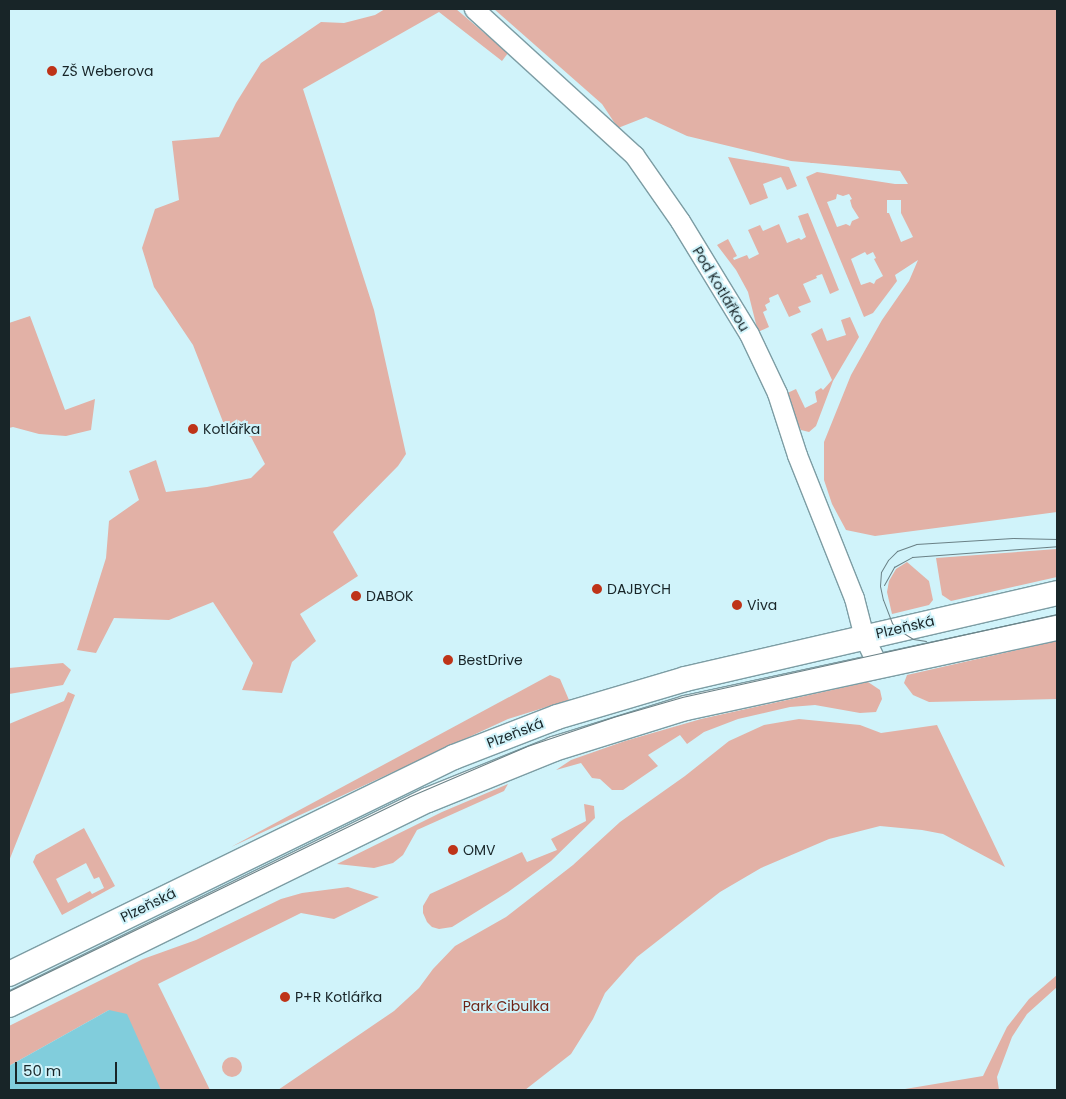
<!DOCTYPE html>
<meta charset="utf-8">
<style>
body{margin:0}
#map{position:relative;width:1066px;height:1099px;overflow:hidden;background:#d0f3fa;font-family:Poppins,sans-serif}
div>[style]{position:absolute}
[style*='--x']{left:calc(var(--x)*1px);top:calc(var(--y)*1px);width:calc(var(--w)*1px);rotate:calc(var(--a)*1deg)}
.green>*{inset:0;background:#e2b1a6}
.round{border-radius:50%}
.water>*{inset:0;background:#81cddc}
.roads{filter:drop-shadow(1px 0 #7d9da4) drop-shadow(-1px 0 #7d9da4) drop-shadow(0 1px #7d9da4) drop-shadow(0 -1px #7d9da4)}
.tertiary>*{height:19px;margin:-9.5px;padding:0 9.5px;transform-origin:9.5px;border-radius:9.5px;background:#fff}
.primary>*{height:24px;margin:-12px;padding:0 12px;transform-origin:12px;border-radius:12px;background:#fff}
.tram>*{height:1px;margin:-0.5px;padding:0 0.5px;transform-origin:0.5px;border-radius:0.5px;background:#6a8186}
.dots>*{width:14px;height:14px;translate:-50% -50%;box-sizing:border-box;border:2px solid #d0f3fa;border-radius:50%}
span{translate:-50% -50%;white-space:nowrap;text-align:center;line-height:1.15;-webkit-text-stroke:4px #d0f3fa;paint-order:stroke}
.poi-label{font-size:14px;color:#182528}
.left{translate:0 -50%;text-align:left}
.street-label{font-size:14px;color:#182528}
.park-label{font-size:14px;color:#6e2416}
.frame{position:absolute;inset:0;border:10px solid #182528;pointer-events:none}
.scale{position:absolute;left:15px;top:1062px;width:102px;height:22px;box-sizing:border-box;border:2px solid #182528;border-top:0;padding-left:6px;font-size:15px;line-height:18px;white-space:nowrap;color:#182528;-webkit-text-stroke:4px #d0f3fa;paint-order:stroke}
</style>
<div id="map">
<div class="green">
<div style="clip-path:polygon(385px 9px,456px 9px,508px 53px,502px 61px,439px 12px,303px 89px,374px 310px,406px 454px,398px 466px,333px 532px,358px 576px,300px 614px,316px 641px,292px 662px,282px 693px,242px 690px,253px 663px,213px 602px,169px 620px,114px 618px,96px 653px,77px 650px,106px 558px,109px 521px,139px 500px,129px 471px,156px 460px,166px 492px,207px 487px,251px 478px,265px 464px,251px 437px,225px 427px,193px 345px,154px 287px,142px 248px,155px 209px,179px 200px,172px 141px,219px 137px,236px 103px,261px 63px,321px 22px,344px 23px,375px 15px)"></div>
<div style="clip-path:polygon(evenodd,494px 9px,1057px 9px,1057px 512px,875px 536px,846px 530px,832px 504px,824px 480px,824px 442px,851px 375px,882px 320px,909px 281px,918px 260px,895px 275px,897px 281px,873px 313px,864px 317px,806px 177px,817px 172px,895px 184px,908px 184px,900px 171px,791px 161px,687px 136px,646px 117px,618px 128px,602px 104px,494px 9px,837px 194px,843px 196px,849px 194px,852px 199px,850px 200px,852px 207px,859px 218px,852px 221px,850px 226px,846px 224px,837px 227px,827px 202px,836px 199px,837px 194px,494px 9px,887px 200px,901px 200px,901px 213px,913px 237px,901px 242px,889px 213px,887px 213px,887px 200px,494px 9px,865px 252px,867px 255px,873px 252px,876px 258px,874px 259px,883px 276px,876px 280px,874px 284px,870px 282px,861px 285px,851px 259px,865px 252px)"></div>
<div style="clip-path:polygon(728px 157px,789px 167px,797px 186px,787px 190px,781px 177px,763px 184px,768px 198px,750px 205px)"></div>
<div style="clip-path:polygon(808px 213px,839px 290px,830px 294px,822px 274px,816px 276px,817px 278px,803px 284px,811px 302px,798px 307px,801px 312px,789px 317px,778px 294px,769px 298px,770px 302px,765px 305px,767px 310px,763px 312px,769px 327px,758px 332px,748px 292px,736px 270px,717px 245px,728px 239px,737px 256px,733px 258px,734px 260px,747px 255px,749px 259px,759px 254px,748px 230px,760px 225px,763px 231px,779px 224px,787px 243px,799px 238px,801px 240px,806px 237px,798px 216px)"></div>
<div style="clip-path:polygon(30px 316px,65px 410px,95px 399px,91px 430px,66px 436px,39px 434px,13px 427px,9px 428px,9px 323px)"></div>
<div style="clip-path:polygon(850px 317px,859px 337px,833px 381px,816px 426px,809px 432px,801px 430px,783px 395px,796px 389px,805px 408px,817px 402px,815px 392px,821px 388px,823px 390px,832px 380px,811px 334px,822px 328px,827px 341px,846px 335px,841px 320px)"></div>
<div style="clip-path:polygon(1057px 549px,1057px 577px,951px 601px,942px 595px,936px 558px)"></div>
<div style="clip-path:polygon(907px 562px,929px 581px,933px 600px,929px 605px,892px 614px,887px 592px,889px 581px,896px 569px)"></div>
<div style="clip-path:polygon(1057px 641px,1057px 699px,929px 702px,913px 695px,904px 683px,907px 675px)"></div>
<div style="clip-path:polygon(63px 663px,71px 670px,63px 685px,9px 694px,9px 668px)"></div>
<div style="clip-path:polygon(550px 675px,560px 679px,569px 700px,508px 719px,231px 847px)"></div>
<div style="clip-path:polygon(868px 682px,880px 690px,882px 699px,876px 712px,860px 713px,815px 705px,790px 707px,738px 719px,704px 732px,687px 744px,680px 735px,648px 755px,658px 766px,623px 790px,612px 790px,600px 779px,592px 778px,581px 763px,556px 770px,571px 760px,625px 741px,701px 719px)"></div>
<div style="clip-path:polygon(68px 692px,75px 695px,9px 861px,9px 724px,64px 701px)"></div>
<div style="clip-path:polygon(799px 719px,860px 725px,881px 733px,937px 725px,1005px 867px,943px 834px,922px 830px,880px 826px,829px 839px,761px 868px,720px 892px,637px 957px,605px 993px,593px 1019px,571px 1054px,525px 1090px,278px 1090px,394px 1011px,419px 988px,433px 969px,455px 946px,506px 917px,573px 865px,620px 822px,685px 776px,729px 741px,764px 725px)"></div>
<div style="clip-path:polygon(508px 784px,504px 791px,417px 830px,403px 855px,393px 863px,374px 868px,337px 864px,442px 812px)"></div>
<div style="clip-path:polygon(584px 804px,594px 806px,595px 818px,551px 861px,508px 892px,452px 927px,439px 929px,432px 927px,427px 922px,423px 913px,423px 906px,430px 894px,522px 852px,527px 862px,557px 850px,551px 839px,586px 821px)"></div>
<div style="clip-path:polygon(evenodd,84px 828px,115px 886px,62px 915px,33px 862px,36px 855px,84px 828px,86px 863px,94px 879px,99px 877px,104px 888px,92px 894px,90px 891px,68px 903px,56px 879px,86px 863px)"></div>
<div style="clip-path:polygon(348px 887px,379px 897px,334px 919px,301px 913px,158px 984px,210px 1090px,161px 1090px,109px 1010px,9px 1066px,9px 1026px,143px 959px,196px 940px,281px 899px,302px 893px)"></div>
<div style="clip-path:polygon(1057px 975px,1057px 987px,1027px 1014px,1012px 1037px,997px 1077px,999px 1090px,899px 1090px,983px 1076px,1007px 1027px,1029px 999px)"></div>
<div class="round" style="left:222px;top:1057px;width:20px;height:20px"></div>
</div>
<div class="water">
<div style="clip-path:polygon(109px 1010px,127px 1014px,161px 1090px,9px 1090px,9px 1066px)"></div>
</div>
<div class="roads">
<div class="tertiary">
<div style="--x:474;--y:9;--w:217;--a:42.4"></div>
<div style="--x:634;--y:155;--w:80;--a:55.1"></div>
<div style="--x:680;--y:221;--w:132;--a:58.6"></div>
<div style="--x:749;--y:334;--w:65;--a:64.6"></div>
<div style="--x:777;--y:393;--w:65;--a:72.1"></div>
<div style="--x:797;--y:455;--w:154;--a:68.3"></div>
<div style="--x:854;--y:598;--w:40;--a:75.6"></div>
<div style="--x:864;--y:637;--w:32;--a:64"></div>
</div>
<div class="primary">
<div style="--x:9;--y:974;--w:495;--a:-26"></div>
<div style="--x:454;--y:757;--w:110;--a:-21.2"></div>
<div style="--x:557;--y:717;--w:134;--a:-16.5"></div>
<div style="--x:685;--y:679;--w:382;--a:-13"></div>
<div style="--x:9;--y:1005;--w:466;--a:-26.1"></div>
<div style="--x:428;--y:800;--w:136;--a:-22"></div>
<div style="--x:554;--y:749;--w:138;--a:-17.3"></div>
<div style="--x:686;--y:708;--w:380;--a:-12.2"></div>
</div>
</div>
<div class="tram">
<div style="--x:884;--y:585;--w:21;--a:-61"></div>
<div style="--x:894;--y:567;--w:21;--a:-29"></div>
<div style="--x:912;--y:557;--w:145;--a:-4.3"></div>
<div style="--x:926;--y:641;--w:13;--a:-171"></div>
<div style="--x:913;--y:639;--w:19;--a:-148"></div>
<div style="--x:897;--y:629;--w:8;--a:-130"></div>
<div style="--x:892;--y:623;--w:25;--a:-111"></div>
<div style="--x:883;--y:600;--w:14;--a:-102"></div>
<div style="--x:880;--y:586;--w:14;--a:-86"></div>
<div style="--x:881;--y:572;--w:14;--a:-60"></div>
<div style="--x:888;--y:560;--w:13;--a:-45"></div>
<div style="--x:897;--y:551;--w:20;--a:-20"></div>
<div style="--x:916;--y:544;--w:97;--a:-3.5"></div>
<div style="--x:1013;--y:538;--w:44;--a:1.3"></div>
<div style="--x:9;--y:991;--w:444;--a:-25.9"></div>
<div style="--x:408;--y:797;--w:129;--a:-23.2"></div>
<div style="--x:527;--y:746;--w:91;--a:-18.6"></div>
<div style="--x:613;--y:717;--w:72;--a:-16.2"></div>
<div style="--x:682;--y:697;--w:384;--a:-12.5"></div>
</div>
<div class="dots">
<div style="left:52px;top:71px;background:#be3318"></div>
<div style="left:193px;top:429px;background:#be3318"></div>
<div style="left:597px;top:589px;background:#be3318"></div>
<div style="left:356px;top:596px;background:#be3318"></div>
<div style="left:737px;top:605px;background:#be3318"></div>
<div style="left:448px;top:660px;background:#be3318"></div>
<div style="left:453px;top:850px;background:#be3318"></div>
<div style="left:285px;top:997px;background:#be3318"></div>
</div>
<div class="poi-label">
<span class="left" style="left:62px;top:71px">ZŠ Weberova</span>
<span class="left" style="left:203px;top:429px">Kotlářka</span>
<span class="left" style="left:607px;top:589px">DAJBYCH</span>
<span class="left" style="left:366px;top:596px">DABOK</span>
<span class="left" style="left:747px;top:605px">Viva</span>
<span class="left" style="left:458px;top:660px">BestDrive</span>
<span class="left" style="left:463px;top:850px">OMV</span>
<span class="left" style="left:295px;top:997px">P+R Kotlářka</span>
</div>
<div class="street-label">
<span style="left:721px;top:289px;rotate:59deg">Pod Kotlářkou</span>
<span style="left:905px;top:627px;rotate:-13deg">Plzeňská</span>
<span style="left:515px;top:733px;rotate:-21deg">Plzeňská</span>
<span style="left:148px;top:905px;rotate:-26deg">Plzeňská</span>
</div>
<div class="park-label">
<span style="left:506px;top:1006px">Park Cibulka</span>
</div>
<div class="frame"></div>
<div class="scale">50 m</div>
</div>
